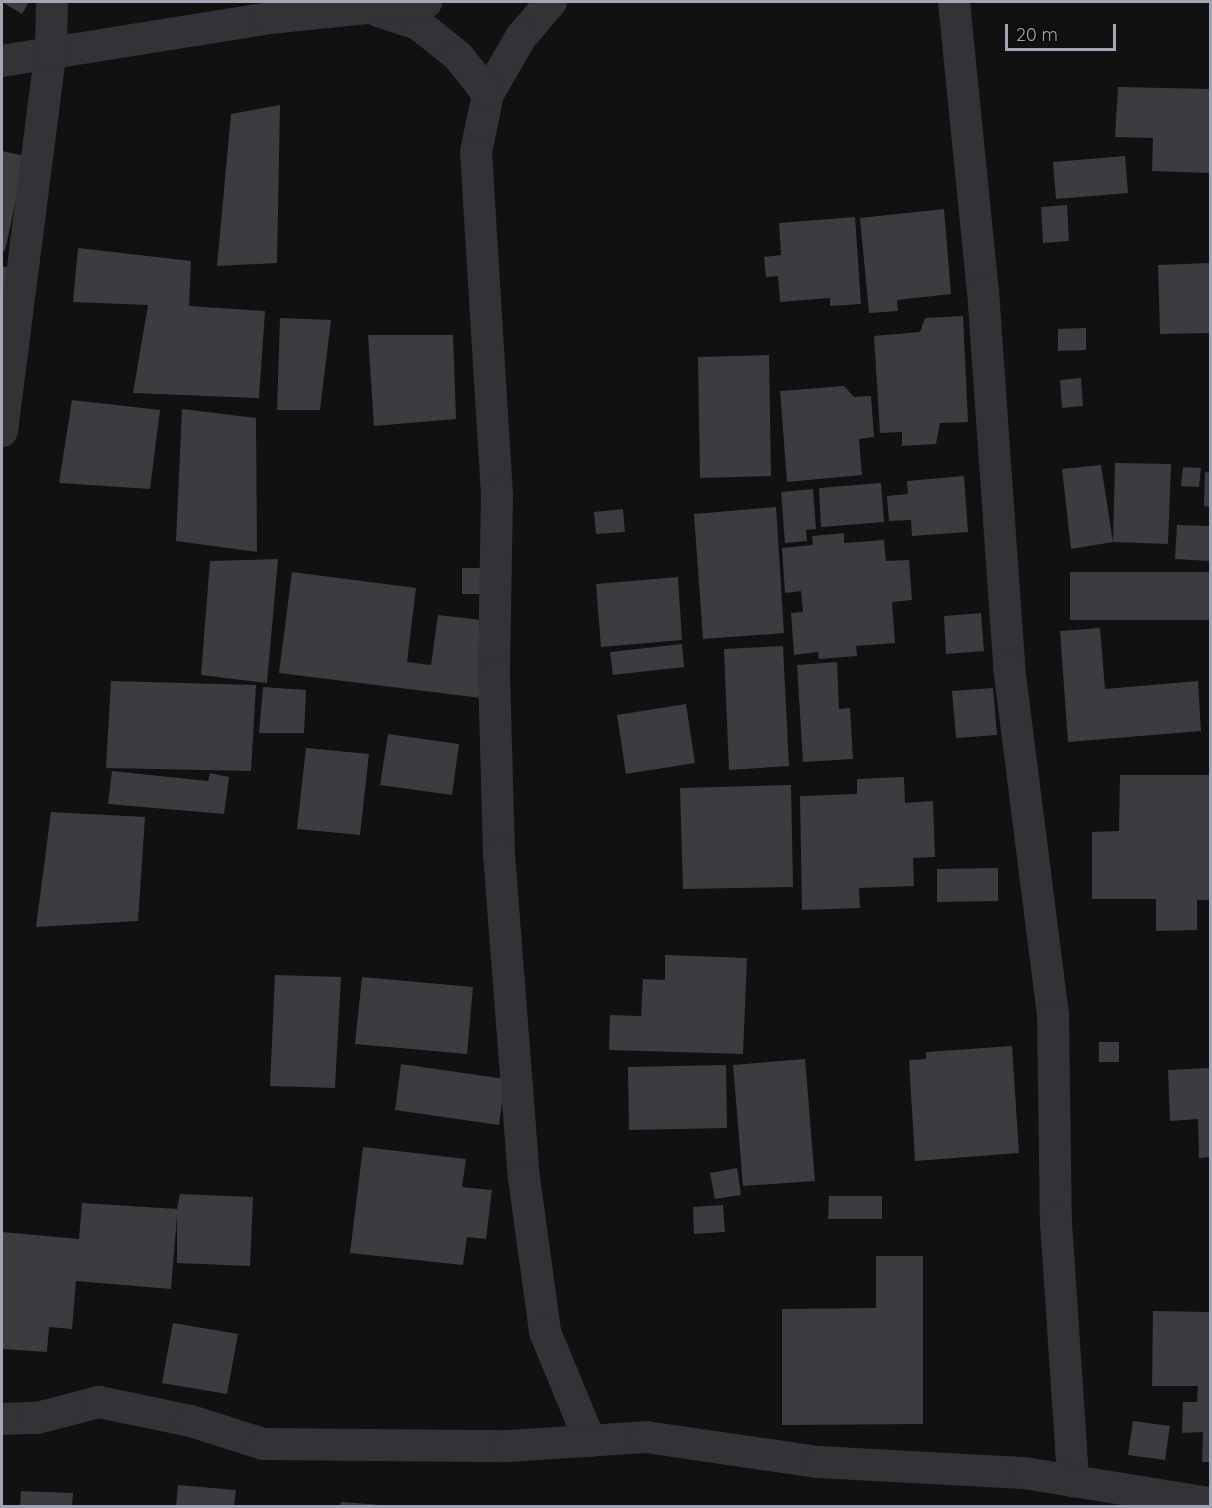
<!DOCTYPE html>
<style>
body{margin:0}
#map{position:relative;width:1212px;height:1508px;overflow:hidden;background:#111112;font-family:Quicksand,sans-serif}
div>[style]{position:absolute}
[style*='--x']{left:calc(var(--x)*1px);top:calc(var(--y)*1px);width:calc(var(--w)*1px);rotate:calc(var(--a)*1deg)}
.building>*{inset:0;background:#3b3b40}
.street>*{height:32px;margin:-16px;padding:0 16px;transform-origin:16px;border-radius:16px;background:#323237}
span{translate:-50% -50%;white-space:nowrap;text-align:center;line-height:1.15;-webkit-text-stroke:5px #0c0c0d;paint-order:stroke}
.frame{position:absolute;inset:0;border:3px solid #a2a6b4;pointer-events:none}
.scale{position:absolute;left:1005px;top:24px;width:111px;height:27px;box-sizing:border-box;border:3px solid #a2a6b4;border-top:0;padding-left:8px;font-size:18px;line-height:21px;white-space:nowrap;color:#a2a6b4;-webkit-text-stroke:4px #0c0c0d;paint-order:stroke}
</style>
<div id="map">
<div class="building">
<div style="clip-path:polygon(2px 2px,29px 2px,22px 14px)"></div>
<div style="clip-path:polygon(1118px 87px,1210px 89px,1210px 173px,1152px 171px,1153px 138px,1115px 137px)"></div>
<div style="clip-path:polygon(280px 105px,277px 263px,217px 266px,231px 114px)"></div>
<div style="clip-path:polygon(2px 151px,25px 156px,5px 251px,2px 250px)"></div>
<div style="clip-path:polygon(1125px 156px,1128px 193px,1056px 199px,1053px 162px)"></div>
<div style="clip-path:polygon(1067px 205px,1069px 241px,1043px 243px,1041px 207px)"></div>
<div style="clip-path:polygon(944px 209px,951px 294px,897px 300px,898px 311px,869px 313px,860px 218px)"></div>
<div style="clip-path:polygon(855px 217px,861px 304px,830px 306px,830px 298px,780px 302px,778px 276px,766px 277px,764px 257px,781px 255px,779px 223px)"></div>
<div style="clip-path:polygon(78px 248px,191px 261px,189px 306px,265px 311px,259px 398px,133px 393px,148px 305px,73px 302px)"></div>
<div style="clip-path:polygon(1210px 263px,1210px 333px,1160px 334px,1158px 265px)"></div>
<div style="clip-path:polygon(2px 266px,11px 269px,2px 338px)"></div>
<div style="clip-path:polygon(963px 316px,968px 422px,940px 423px,936px 444px,902px 446px,902px 432px,880px 433px,874px 336px,920px 332px,925px 318px)"></div>
<div style="clip-path:polygon(280px 318px,331px 320px,320px 410px,277px 410px)"></div>
<div style="clip-path:polygon(1086px 328px,1086px 350px,1058px 351px,1058px 329px)"></div>
<div style="clip-path:polygon(368px 335px,453px 335px,456px 419px,374px 426px)"></div>
<div style="clip-path:polygon(769px 355px,771px 476px,700px 478px,698px 357px)"></div>
<div style="clip-path:polygon(1081px 378px,1083px 406px,1062px 408px,1060px 380px)"></div>
<div style="clip-path:polygon(844px 386px,854px 397px,871px 396px,874px 437px,859px 439px,862px 475px,787px 482px,780px 391px)"></div>
<div style="clip-path:polygon(72px 400px,160px 410px,150px 489px,59px 483px)"></div>
<div style="clip-path:polygon(182px 409px,256px 418px,257px 552px,176px 541px)"></div>
<div style="clip-path:polygon(1115px 463px,1171px 464px,1168px 544px,1113px 542px)"></div>
<div style="clip-path:polygon(1101px 465px,1113px 542px,1071px 549px,1062px 469px)"></div>
<div style="clip-path:polygon(1183px 467px,1201px 468px,1199px 487px,1181px 486px)"></div>
<div style="clip-path:polygon(1205px 472px,1210px 473px,1210px 507px,1204px 506px)"></div>
<div style="clip-path:polygon(964px 476px,968px 532px,912px 536px,911px 520px,889px 521px,887px 496px,908px 494px,907px 481px)"></div>
<div style="clip-path:polygon(881px 483px,884px 522px,821px 527px,819px 488px)"></div>
<div style="clip-path:polygon(813px 489px,816px 529px,806px 530px,807px 541px,785px 543px,781px 492px)"></div>
<div style="clip-path:polygon(776px 507px,784px 633px,703px 639px,694px 514px)"></div>
<div style="clip-path:polygon(623px 509px,625px 532px,596px 534px,594px 512px)"></div>
<div style="clip-path:polygon(1177px 525px,1210px 526px,1210px 561px,1175px 559px)"></div>
<div style="clip-path:polygon(844px 533px,844px 543px,884px 540px,886px 561px,909px 560px,912px 600px,892px 602px,895px 643px,856px 646px,857px 656px,819px 659px,818px 652px,794px 655px,791px 613px,803px 612px,801px 591px,785px 593px,782px 548px,813px 545px,812px 536px)"></div>
<div style="clip-path:polygon(278px 559px,267px 683px,201px 675px,210px 561px)"></div>
<div style="clip-path:polygon(462px 568px,491px 568px,490px 594px,462px 594px)"></div>
<div style="clip-path:polygon(292px 572px,416px 588px,407px 662px,431px 665px,438px 615px,491px 621px,481px 698px,279px 673px)"></div>
<div style="clip-path:polygon(1070px 572px,1210px 572px,1210px 620px,1070px 620px)"></div>
<div style="clip-path:polygon(678px 577px,682px 640px,601px 647px,596px 584px)"></div>
<div style="clip-path:polygon(981px 613px,984px 651px,946px 654px,944px 616px)"></div>
<div style="clip-path:polygon(1100px 628px,1105px 689px,1198px 681px,1201px 731px,1068px 742px,1060px 631px)"></div>
<div style="clip-path:polygon(682px 644px,684px 667px,613px 675px,610px 652px)"></div>
<div style="clip-path:polygon(783px 646px,789px 766px,729px 770px,724px 649px)"></div>
<div style="clip-path:polygon(837px 662px,839px 709px,850px 708px,853px 759px,803px 762px,797px 665px)"></div>
<div style="clip-path:polygon(111px 681px,256px 685px,251px 771px,106px 768px)"></div>
<div style="clip-path:polygon(263px 687px,306px 690px,304px 733px,259px 733px)"></div>
<div style="clip-path:polygon(993px 688px,997px 735px,956px 738px,952px 691px)"></div>
<div style="clip-path:polygon(686px 704px,695px 763px,626px 774px,617px 715px)"></div>
<div style="clip-path:polygon(388px 734px,459px 744px,452px 795px,380px 785px)"></div>
<div style="clip-path:polygon(306px 748px,369px 754px,360px 835px,297px 829px)"></div>
<div style="clip-path:polygon(112px 771px,208px 781px,210px 773px,229px 777px,224px 814px,108px 804px)"></div>
<div style="clip-path:polygon(1120px 775px,1210px 775px,1210px 900px,1197px 900px,1197px 930px,1156px 931px,1156px 899px,1092px 899px,1092px 832px,1119px 831px)"></div>
<div style="clip-path:polygon(904px 777px,905px 803px,933px 801px,935px 857px,913px 858px,914px 886px,859px 888px,860px 908px,802px 910px,800px 796px,857px 794px,857px 779px)"></div>
<div style="clip-path:polygon(791px 785px,793px 887px,683px 889px,680px 788px)"></div>
<div style="clip-path:polygon(51px 812px,145px 817px,138px 921px,36px 927px)"></div>
<div style="clip-path:polygon(998px 868px,998px 901px,937px 902px,937px 869px)"></div>
<div style="clip-path:polygon(665px 955px,747px 958px,743px 1054px,609px 1050px,610px 1015px,641px 1016px,643px 979px,665px 980px)"></div>
<div style="clip-path:polygon(275px 975px,341px 977px,335px 1088px,270px 1086px)"></div>
<div style="clip-path:polygon(362px 977px,473px 987px,467px 1054px,355px 1044px)"></div>
<div style="clip-path:polygon(1099px 1042px,1119px 1042px,1119px 1062px,1099px 1062px)"></div>
<div style="clip-path:polygon(1012px 1046px,1019px 1153px,915px 1161px,909px 1060px,926px 1059px,926px 1052px)"></div>
<div style="clip-path:polygon(805px 1059px,815px 1181px,743px 1186px,733px 1065px)"></div>
<div style="clip-path:polygon(401px 1064px,505px 1079px,499px 1125px,395px 1110px)"></div>
<div style="clip-path:polygon(726px 1065px,727px 1128px,629px 1130px,628px 1067px)"></div>
<div style="clip-path:polygon(1210px 1068px,1210px 1157px,1199px 1158px,1198px 1119px,1170px 1121px,1168px 1070px)"></div>
<div style="clip-path:polygon(363px 1147px,466px 1159px,462px 1187px,492px 1190px,486px 1239px,467px 1237px,463px 1265px,350px 1253px)"></div>
<div style="clip-path:polygon(737px 1168px,741px 1195px,715px 1199px,710px 1173px)"></div>
<div style="clip-path:polygon(180px 1194px,253px 1197px,250px 1266px,177px 1263px,177px 1216px,171px 1289px,76px 1281px,72px 1329px,49px 1327px,47px 1352px,2px 1349px,2px 1232px,79px 1239px,82px 1203px,177px 1209px)"></div>
<div style="clip-path:polygon(829px 1196px,882px 1196px,882px 1219px,828px 1219px)"></div>
<div style="clip-path:polygon(723px 1205px,725px 1232px,694px 1234px,693px 1207px)"></div>
<div style="clip-path:polygon(876px 1256px,923px 1256px,923px 1424px,782px 1425px,782px 1309px,876px 1308px)"></div>
<div style="clip-path:polygon(1153px 1311px,1210px 1312px,1210px 1462px,1202px 1462px,1203px 1432px,1182px 1433px,1183px 1402px,1197px 1402px,1198px 1386px,1152px 1386px)"></div>
<div style="clip-path:polygon(173px 1323px,238px 1334px,227px 1394px,162px 1383px)"></div>
<div style="clip-path:polygon(1133px 1421px,1170px 1426px,1165px 1460px,1128px 1455px)"></div>
<div style="clip-path:polygon(178px 1485px,236px 1490px,234px 1506px,176px 1506px)"></div>
<div style="clip-path:polygon(21px 1491px,73px 1493px,72px 1506px,20px 1506px)"></div>
<div style="clip-path:polygon(341px 1502px,381px 1505px,381px 1506px,340px 1506px)"></div>
</div>
<div class="street">
<div style="--x:551;--y:2;--w:46;--a:130.6"></div>
<div style="--x:521;--y:37;--w:66;--a:120.1"></div>
<div style="--x:488;--y:94;--w:59;--a:101.7"></div>
<div style="--x:476;--y:152;--w:344;--a:86.5"></div>
<div style="--x:497;--y:495;--w:179;--a:91"></div>
<div style="--x:494;--y:674;--w:180;--a:88.4"></div>
<div style="--x:499;--y:854;--w:325;--a:85.6"></div>
<div style="--x:524;--y:1178;--w:155;--a:82.2"></div>
<div style="--x:545;--y:1332;--w:118;--a:67.6"></div>
<div style="--x:954;--y:2;--w:290;--a:84.3"></div>
<div style="--x:983;--y:291;--w:377;--a:86"></div>
<div style="--x:1009;--y:667;--w:352;--a:82.8"></div>
<div style="--x:1053;--y:1016;--w:206;--a:89.2"></div>
<div style="--x:1056;--y:1222;--w:260;--a:86.2"></div>
<div style="--x:378;--y:11;--w:42;--a:18"></div>
<div style="--x:418;--y:24;--w:51;--a:38.7"></div>
<div style="--x:458;--y:56;--w:48;--a:51.7"></div>
<div style="--x:2;--y:61;--w:270;--a:-9.1"></div>
<div style="--x:269;--y:18;--w:158;--a:-5.8"></div>
<div style="--x:2;--y:431;--w:383;--a:-82.7"></div>
<div style="--x:51;--y:51;--w:49;--a:-88.8"></div>
<div style="--x:2;--y:1419;--w:35;--a:-2"></div>
<div style="--x:37;--y:1418;--w:64;--a:-14.5"></div>
<div style="--x:99;--y:1402;--w:94;--a:11.7"></div>
<div style="--x:191;--y:1421;--w:76;--a:17.7"></div>
<div style="--x:263;--y:1444;--w:245;--a:0.5"></div>
<div style="--x:508;--y:1446;--w:138;--a:-3.7"></div>
<div style="--x:646;--y:1437;--w:174;--a:8.3"></div>
<div style="--x:818;--y:1462;--w:206;--a:3.1"></div>
<div style="--x:1024;--y:1473;--w:188;--a:9.2"></div>
</div>
<div class="frame"></div>
<div class="scale">20 m</div>
</div>
